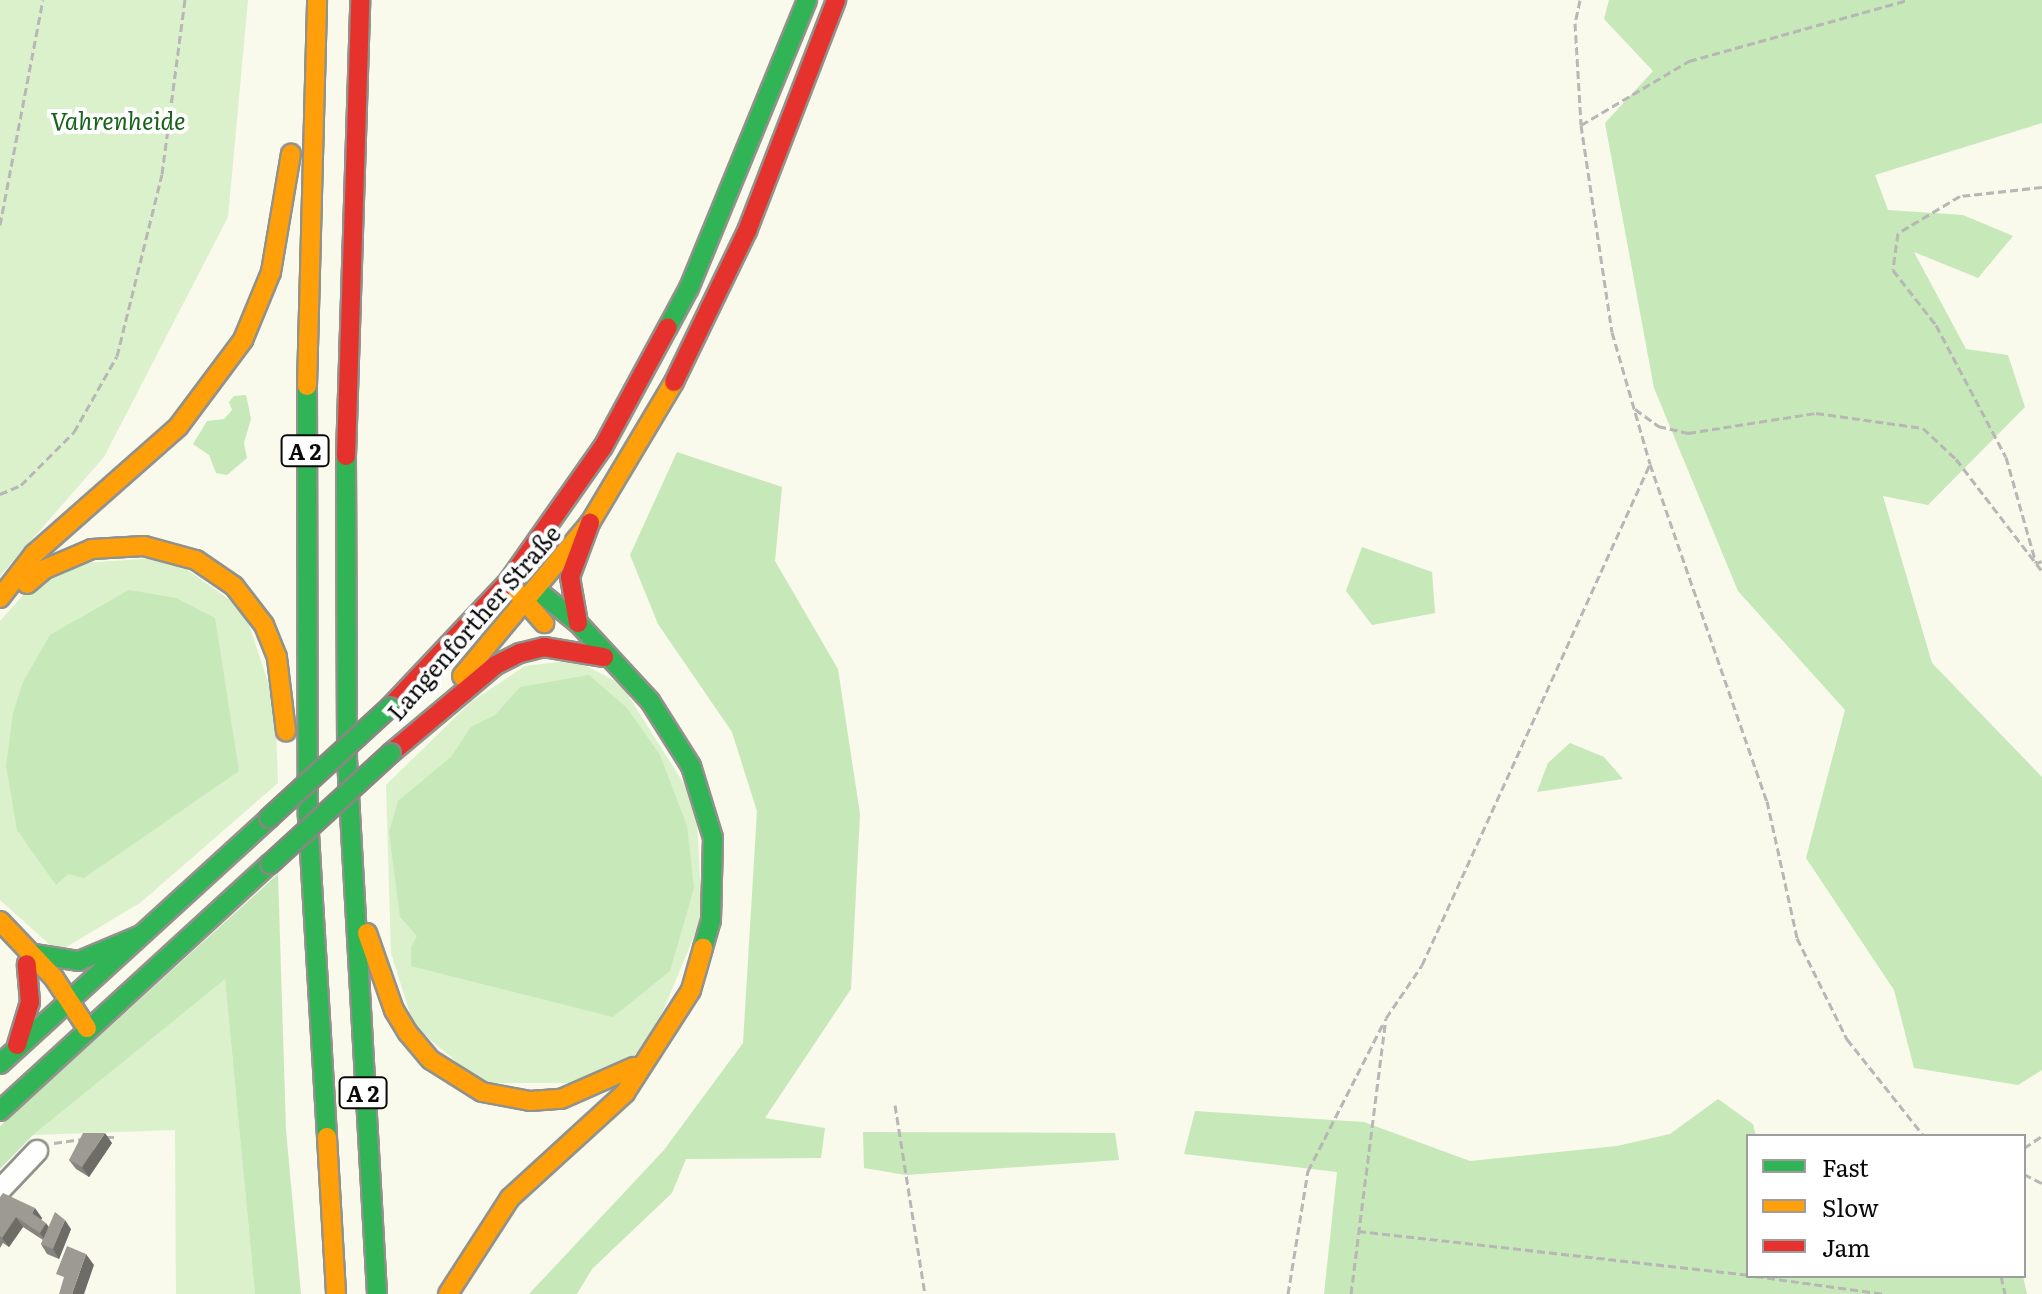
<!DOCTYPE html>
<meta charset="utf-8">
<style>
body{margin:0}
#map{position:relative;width:2042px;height:1294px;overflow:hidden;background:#f9f9ec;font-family:Literata,serif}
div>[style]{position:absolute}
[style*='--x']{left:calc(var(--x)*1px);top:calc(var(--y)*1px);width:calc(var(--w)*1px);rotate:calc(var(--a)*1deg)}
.green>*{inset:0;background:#daf1cb}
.forest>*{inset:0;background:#c7e8b8}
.path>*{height:3px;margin-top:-1.5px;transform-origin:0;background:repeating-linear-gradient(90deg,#b7b7b5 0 8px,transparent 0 12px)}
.roads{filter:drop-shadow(2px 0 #92928c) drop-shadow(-2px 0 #92928c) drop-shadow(0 2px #92928c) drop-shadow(0 -2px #92928c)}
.street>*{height:20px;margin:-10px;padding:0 10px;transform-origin:10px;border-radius:10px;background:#fefefc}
.fast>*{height:18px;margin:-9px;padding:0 9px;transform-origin:9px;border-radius:9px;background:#30b455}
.slow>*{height:18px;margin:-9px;padding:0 9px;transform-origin:9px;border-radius:9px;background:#ff9f0a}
.jam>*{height:18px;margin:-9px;padding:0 9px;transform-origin:9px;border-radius:9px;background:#e5322d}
.bridges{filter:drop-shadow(2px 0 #888882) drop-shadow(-2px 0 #888882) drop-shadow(0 2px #888882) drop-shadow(0 -2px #888882)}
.fast-bridge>*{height:18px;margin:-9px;padding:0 9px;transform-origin:9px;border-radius:9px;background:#30b455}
.wall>*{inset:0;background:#86847e}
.shaded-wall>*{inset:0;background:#6d6c67}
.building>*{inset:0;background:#9c9a93}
span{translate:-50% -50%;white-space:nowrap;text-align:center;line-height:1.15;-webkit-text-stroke:8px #fff;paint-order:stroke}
.shield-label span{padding:2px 6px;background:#fff;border:2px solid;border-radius:6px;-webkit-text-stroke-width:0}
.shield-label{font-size:22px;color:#0a0a0a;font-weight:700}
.park-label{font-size:24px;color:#19621c;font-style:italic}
.street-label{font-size:24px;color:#0a0a0a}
.legend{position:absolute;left:1746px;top:1134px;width:280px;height:144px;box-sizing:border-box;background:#fff;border:2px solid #9d9d9d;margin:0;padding:10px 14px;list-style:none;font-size:24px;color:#0a0a0a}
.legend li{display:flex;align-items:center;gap:16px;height:40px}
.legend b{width:40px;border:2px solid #9d9d9d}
</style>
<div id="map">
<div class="green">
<div style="clip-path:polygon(0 0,248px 0,228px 217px,104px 457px,0 576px)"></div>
<div style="clip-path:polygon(169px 557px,244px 610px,275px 703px,278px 783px,140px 903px,58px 952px,0 900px,0 621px,25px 593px,71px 564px)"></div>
<div style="clip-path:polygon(575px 660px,621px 684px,696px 803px,702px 917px,648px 1047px,586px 1083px,482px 1083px,414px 1026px,391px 953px,386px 785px,471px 702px,525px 666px)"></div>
<div style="clip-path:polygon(225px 978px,255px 1294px,176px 1294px,175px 1130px,33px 1135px)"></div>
</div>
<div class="forest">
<div style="clip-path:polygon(1609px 0,2042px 0,2042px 123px,1875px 175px,1888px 210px,1963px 215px,2013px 236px,1978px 278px,1914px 252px,1966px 349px,2008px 355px,2025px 407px,1928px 505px,1883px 496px,1932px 663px,2042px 777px,2042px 1070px,2018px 1085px,1914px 1068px,1894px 990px,1806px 858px,1845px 710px,1738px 591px,1654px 388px,1605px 123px,1653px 71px,1604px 19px)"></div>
<div style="clip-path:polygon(246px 395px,251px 419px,244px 443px,247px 458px,227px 475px,216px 473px,209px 455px,193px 444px,207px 421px,224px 419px,232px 410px,229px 402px,234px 396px)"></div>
<div style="clip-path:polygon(677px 452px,782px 487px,775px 561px,838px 669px,860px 814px,851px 989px,765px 1118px,825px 1128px,821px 1158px,686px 1159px,672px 1193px,592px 1269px,577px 1294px,529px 1294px,664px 1150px,743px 1043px,757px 811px,732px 732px,658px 624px,630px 555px)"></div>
<div style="clip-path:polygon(1362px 547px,1432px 572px,1435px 613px,1372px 625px,1346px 591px)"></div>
<div style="clip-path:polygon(129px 590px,176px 598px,215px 618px,239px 771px,84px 878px,68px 874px,56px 885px,17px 830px,6px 766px,13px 713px,23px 682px,50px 635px)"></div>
<div style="clip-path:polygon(589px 675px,627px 708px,660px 755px,687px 826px,694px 888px,670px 971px,613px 1017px,411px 966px,411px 947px,417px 936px,400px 917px,389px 832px,398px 801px,451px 757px,471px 727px,495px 715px,520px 687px)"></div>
<div style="clip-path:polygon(1570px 743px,1604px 757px,1623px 779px,1537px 792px,1548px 763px)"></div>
<div style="clip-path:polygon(278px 874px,286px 1130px,301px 1294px,255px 1294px,225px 979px,33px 1135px,0 1169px,0 1126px)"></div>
<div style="clip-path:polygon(1718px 1099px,1753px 1124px,1756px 1136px,1748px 1136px,1748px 1276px,2023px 1276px,2027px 1294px,1324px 1294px,1337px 1172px,1184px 1154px,1195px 1111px,1364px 1122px,1470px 1161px,1617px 1146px,1670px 1134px)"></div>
<div style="clip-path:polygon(863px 1132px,1115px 1133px,1119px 1160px,906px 1175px,864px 1168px)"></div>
</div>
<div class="path">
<div style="--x:1580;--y:0;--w:24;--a:102"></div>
<div style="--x:1575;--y:23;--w:102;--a:86.6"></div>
<div style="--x:1581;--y:125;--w:209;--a:81.5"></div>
<div style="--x:1612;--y:332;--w:137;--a:73.9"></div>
<div style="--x:1650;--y:464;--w:357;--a:70.9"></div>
<div style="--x:1767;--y:801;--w:140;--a:77.6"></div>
<div style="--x:1797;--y:938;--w:113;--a:63.7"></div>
<div style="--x:1847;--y:1039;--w:124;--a:51.6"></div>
<div style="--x:1581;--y:125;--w:126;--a:-30.7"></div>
<div style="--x:1689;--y:61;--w:227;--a:-15.6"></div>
<div style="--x:2042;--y:187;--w:82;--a:173.7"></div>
<div style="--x:1960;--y:196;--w:72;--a:149.2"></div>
<div style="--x:1898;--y:233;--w:37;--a:98"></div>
<div style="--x:1893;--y:270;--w:70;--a:52"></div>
<div style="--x:1936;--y:325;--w:149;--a:62.1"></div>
<div style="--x:2006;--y:457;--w:110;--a:74.2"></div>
<div style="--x:2036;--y:563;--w:6;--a:-18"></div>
<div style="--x:0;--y:225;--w:229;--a:-79.2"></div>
<div style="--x:1635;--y:409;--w:29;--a:36"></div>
<div style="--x:1658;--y:426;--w:31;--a:13"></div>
<div style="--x:1688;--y:433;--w:130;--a:-8.9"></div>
<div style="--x:1816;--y:413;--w:108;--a:8"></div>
<div style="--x:1923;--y:428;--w:45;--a:43.2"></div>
<div style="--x:1956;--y:459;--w:141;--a:52.5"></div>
<div style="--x:0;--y:494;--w:23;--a:-23"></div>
<div style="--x:21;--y:485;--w:75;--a:-45"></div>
<div style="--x:74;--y:432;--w:87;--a:-60.5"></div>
<div style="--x:117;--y:356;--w:187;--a:-76.1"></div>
<div style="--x:162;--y:174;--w:176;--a:-82.5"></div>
<div style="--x:895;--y:1105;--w:191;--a:81"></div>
<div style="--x:106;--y:1137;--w:12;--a:0"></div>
<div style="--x:54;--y:1143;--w:28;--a:-8"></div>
<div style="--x:2024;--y:1148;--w:22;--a:-34"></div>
<div style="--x:2024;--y:1174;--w:20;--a:27"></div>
<div style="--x:1358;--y:1231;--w:392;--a:6.4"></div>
<div style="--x:1755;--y:1276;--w:131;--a:7.9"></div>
<div style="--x:2001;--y:1276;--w:18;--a:77"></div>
<div style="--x:1288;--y:1294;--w:125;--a:-80.8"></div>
<div style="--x:1308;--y:1171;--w:167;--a:-63"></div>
<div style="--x:1351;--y:1294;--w:278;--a:-82.8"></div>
<div style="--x:1386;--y:1018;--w:64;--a:-55.8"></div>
<div style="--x:1422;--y:965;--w:550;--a:-65.53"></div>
</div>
<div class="roads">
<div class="street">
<div style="--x:0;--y:1190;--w:54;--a:-46.5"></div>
</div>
<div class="fast">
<div style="--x:668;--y:327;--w:44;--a:-61.7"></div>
<div style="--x:689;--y:288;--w:311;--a:-67.7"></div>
<div style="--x:307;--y:386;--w:431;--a:89.9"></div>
<div style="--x:308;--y:817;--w:321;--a:86.6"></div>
<div style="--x:346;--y:456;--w:303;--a:89.8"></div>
<div style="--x:347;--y:759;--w:536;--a:86.79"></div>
<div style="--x:538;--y:591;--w:51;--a:38.7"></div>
<div style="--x:578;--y:623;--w:106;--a:47.3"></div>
<div style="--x:650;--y:701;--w:77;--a:57.8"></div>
<div style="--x:691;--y:766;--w:75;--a:73"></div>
<div style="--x:713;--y:838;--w:82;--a:91.4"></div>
<div style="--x:711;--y:920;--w:29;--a:106"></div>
<div style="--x:34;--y:954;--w:46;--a:8.8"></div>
<div style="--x:79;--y:961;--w:67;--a:-22.8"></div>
<div style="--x:0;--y:1064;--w:365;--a:-42.4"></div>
<div style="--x:0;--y:1111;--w:366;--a:-42.5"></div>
</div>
<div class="slow">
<div style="--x:307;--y:386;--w:386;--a:-88.5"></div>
<div style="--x:508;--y:582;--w:55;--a:48.7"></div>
<div style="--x:27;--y:584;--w:23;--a:-40"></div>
<div style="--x:45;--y:569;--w:51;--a:-23.1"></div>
<div style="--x:92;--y:549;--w:52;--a:-3.3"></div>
<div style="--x:144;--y:546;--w:54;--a:15.1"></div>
<div style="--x:196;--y:560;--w:46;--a:34.4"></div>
<div style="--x:234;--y:586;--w:49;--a:52.4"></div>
<div style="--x:264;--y:625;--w:35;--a:68"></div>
<div style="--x:277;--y:658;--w:74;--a:83"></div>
<div style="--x:0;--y:598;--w:56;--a:-52.3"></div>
<div style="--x:34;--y:554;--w:192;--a:-41.4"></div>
<div style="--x:178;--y:427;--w:109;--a:-53.2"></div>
<div style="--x:243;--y:340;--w:74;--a:-67.6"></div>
<div style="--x:271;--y:272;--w:120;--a:-80.4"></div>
<div style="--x:462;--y:676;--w:199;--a:-50.1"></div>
<div style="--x:590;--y:523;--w:164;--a:-59.2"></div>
<div style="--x:0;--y:921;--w:79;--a:46.5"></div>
<div style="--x:54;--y:978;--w:60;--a:56.6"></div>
<div style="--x:367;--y:933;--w:82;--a:70.7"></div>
<div style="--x:394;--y:1010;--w:27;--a:59"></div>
<div style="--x:408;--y:1033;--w:35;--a:50"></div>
<div style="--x:431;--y:1060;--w:60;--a:32.1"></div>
<div style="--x:482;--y:1092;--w:49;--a:10.6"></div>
<div style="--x:530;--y:1101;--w:31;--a:-4"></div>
<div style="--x:561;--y:1099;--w:80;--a:-23.7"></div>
<div style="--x:327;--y:1137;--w:157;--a:86.7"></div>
<div style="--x:448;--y:1294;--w:114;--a:-57.1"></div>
<div style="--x:510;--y:1198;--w:156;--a:-42.4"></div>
<div style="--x:625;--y:1093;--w:122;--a:-57.3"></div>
<div style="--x:691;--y:990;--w:44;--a:-74.1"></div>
</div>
<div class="jam">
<div style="--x:674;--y:382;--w:168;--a:-64.2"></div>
<div style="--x:747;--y:231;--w:248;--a:-68.9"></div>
<div style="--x:346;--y:456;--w:456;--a:-88.2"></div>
<div style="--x:578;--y:623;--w:47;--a:-99.9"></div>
<div style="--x:570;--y:577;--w:58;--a:-69.7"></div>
<div style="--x:390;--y:707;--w:172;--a:-46.7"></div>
<div style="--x:508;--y:582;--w:165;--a:-54.9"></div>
<div style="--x:603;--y:447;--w:136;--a:-61.6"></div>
<div style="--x:391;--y:753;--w:137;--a:-40"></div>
<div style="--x:496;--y:665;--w:27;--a:-27"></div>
<div style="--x:520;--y:653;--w:25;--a:-14"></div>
<div style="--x:544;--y:647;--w:61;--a:9.5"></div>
<div style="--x:17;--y:1045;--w:45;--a:-73.2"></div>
<div style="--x:30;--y:1002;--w:38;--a:-95"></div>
</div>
</div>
<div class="bridges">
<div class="fast-bridge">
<div style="--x:269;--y:818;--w:164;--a:-42.5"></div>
<div style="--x:270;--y:864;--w:164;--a:-42.5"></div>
</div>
</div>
<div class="wall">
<div style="clip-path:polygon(112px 1143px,89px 1177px,76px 1169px,69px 1160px)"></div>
<div style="clip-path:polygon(0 1197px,42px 1218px,41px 1220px,48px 1227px,71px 1229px,59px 1259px,47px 1254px,41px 1244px,43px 1240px,23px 1227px,9px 1247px,3px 1243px,0 1248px)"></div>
</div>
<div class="shaded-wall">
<div style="clip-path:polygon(105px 1133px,112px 1143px,89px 1177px,82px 1167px)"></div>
<div style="clip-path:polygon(35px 1208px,42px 1218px,39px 1223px,32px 1213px)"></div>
<div style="clip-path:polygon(16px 1217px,23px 1227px,9px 1247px,2px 1238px)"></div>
<div style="clip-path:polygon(65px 1220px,71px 1229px,59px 1259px,53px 1249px)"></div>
<div style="clip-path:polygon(46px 1223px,53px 1233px,47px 1242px,40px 1233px)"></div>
<div style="clip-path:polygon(86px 1254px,94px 1265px,84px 1294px,72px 1294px)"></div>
</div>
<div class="building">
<div style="clip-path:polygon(83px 1133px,105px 1133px,82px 1167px,69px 1160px)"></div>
<div style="clip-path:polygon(3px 1193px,35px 1208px,32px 1213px,46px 1223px,40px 1233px,16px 1217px,2px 1238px,0 1236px,0 1197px)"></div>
<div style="clip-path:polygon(55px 1212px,65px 1220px,53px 1249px,41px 1244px)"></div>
<div style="clip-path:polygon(67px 1246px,86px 1254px,72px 1294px,59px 1294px,64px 1277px,56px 1274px)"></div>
</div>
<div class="shield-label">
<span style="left:305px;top:451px">A 2</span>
<span style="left:363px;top:1093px">A 2</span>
</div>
<div class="park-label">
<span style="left:118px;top:120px">Vahrenheide</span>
</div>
<div class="street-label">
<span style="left:473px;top:622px;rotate:-49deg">Langenforther Straße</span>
</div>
<ul class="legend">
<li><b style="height:10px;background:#30b455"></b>Fast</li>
<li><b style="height:10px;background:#ff9f0a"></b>Slow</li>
<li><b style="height:10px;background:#e5322d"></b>Jam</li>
</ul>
</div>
